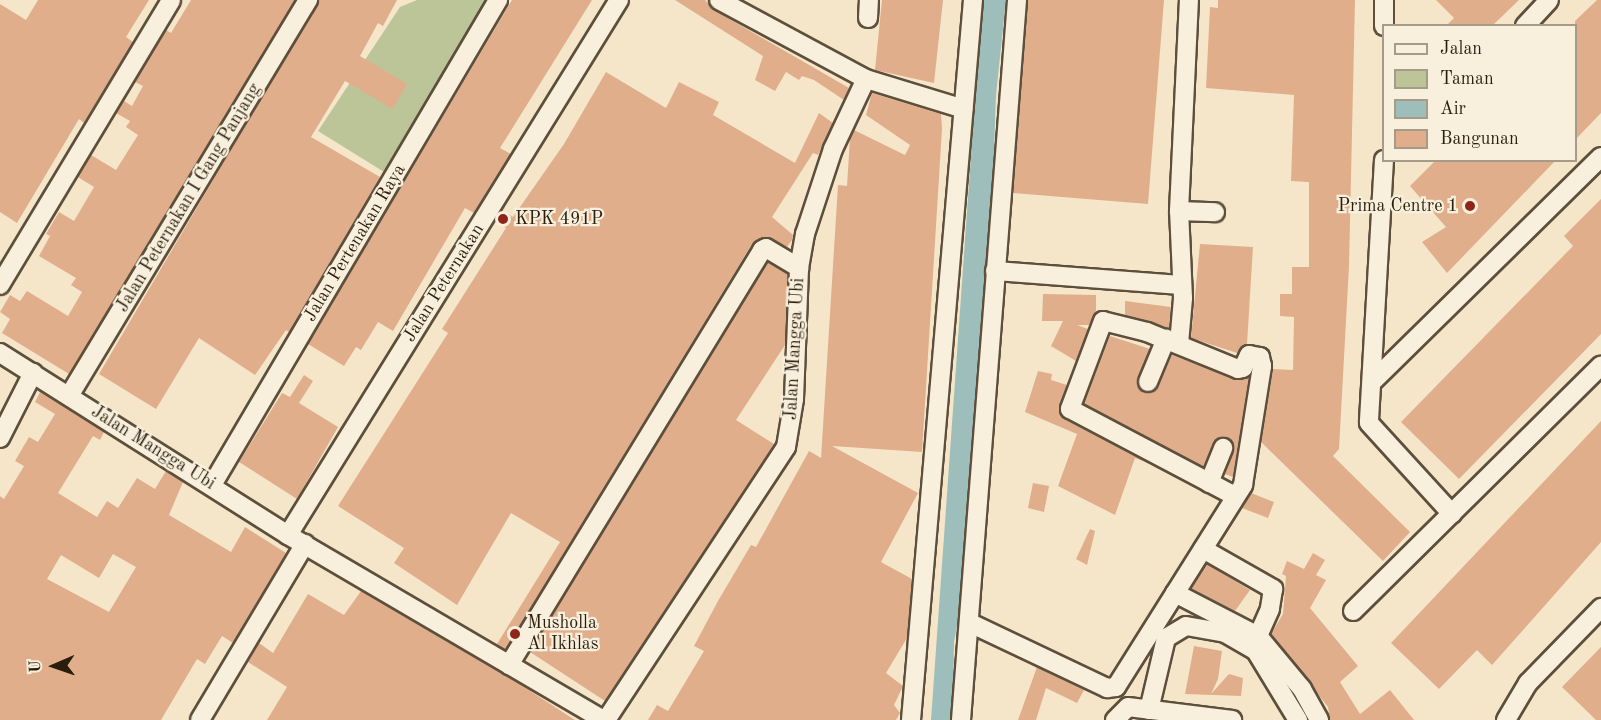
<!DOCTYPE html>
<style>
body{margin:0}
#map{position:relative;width:1601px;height:720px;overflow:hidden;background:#f5e6ca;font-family:"Old Standard TT",serif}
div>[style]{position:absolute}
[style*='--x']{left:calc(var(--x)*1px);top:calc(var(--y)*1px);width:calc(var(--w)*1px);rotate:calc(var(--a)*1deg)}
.green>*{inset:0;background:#bbc597}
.water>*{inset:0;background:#9dbeba}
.building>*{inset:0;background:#e0ae8b}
.roads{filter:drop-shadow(2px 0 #5d4f3b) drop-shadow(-2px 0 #5d4f3b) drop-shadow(0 2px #5d4f3b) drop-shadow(0 -2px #5d4f3b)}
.minor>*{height:18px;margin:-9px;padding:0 9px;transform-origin:9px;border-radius:9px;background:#f8efdd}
.dots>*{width:16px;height:16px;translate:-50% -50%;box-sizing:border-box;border:3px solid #f8efdd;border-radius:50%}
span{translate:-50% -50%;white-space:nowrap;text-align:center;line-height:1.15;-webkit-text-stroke:4.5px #f8efdd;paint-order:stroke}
.street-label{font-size:18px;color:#2a1d0b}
.poi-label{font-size:18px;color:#2a1d0b}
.right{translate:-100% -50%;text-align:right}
.left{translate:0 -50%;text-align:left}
.legend{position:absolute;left:1382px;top:24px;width:195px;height:138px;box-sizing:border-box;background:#f8efdd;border:2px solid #a69b89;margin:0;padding:8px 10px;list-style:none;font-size:18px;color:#2a1d0b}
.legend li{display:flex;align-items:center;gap:12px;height:30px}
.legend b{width:30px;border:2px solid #a69b89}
.north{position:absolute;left:24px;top:636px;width:60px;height:60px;-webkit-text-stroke:4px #f8efdd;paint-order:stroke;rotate:268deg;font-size:16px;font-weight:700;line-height:24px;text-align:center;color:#2a1d0b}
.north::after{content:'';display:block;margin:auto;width:21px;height:27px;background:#2a1d0b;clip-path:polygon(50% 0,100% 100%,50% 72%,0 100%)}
</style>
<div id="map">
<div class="green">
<div style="clip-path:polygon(417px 0,492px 0,389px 175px,318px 131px,400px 7px)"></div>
</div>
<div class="water">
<div style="clip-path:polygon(982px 0,1006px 0,996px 95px,989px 293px,961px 605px,954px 642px,953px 720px,931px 720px)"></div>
</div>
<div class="building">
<div style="clip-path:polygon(38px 0,149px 0,126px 37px,133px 42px,84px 123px,79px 119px,17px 223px,0 212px,0 4px,26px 20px)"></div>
<div style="clip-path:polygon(191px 0,295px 0,69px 374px,2px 333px,10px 319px,0 312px,10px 295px,20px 301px,27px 291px,68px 316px,82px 292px,71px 285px,76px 278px,39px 256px,50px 236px,46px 234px,59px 212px,74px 221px,94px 187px,78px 177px,91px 155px,116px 170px,138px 135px,126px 127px,130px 121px,116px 113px,124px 101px,132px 106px,143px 86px,135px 82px,166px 30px,171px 33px)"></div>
<div style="clip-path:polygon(319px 0,397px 0,383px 26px,378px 23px,360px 56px,407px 84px,393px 109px,345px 81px,311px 137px,380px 177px,289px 332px,286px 330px,255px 375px,199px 338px,156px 409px,99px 374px)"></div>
<div style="clip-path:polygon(512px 0,592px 0,500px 148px,511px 154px,474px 213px,465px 208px,393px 331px,378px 322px,361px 350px,356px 347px,344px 366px,308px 344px)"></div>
<div style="clip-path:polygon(675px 0,705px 0,714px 10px,849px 88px,844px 100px,814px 80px,802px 76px,799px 80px,786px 72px,775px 91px,755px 80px,763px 56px)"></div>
<div style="clip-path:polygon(882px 0,943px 0,934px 83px,875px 70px)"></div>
<div style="clip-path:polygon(1028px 0,1164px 0,1148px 204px,1013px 193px)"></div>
<div style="clip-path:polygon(1218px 0,1355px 0,1349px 266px,1339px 449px,1333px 456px,1410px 532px,1383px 561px,1261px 442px,1273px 369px,1293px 370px,1294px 317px,1280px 316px,1280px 294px,1292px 294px,1292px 267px,1309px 267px,1309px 182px,1291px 181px,1294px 95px,1206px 88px,1210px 7px,1218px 8px)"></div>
<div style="clip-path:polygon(1436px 0,1519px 0,1492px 26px,1446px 26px,1454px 18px)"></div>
<div style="clip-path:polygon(1597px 0,1601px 0,1601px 113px,1575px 140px,1575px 21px)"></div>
<div style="clip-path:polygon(606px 72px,666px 108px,679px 82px,719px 102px,713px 115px,795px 163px,819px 113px,833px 123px,818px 155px,813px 153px,772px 217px,793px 235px,792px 240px,787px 247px,767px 237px,752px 244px,505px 650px,497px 644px,560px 542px,511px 513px,457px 605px,394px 563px,404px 548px,338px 506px,448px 333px,442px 329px,506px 228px,495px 221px,502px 210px,513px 217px,564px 144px)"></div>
<div style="clip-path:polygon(872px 93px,941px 114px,942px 129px,922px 452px,832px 446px,918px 493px,881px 562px,912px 579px,907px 638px,886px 673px,903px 686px,894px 705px,900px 713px,896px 720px,648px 720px,657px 705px,668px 711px,704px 651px,694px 646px,718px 601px,751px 545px,756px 547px,809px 451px,821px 458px,838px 185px,847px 186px,850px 138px,854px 130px,905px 155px,910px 145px,866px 115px)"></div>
<div style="clip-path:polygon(1436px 160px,1556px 160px,1447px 273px,1422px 242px,1446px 227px,1410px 186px)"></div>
<div style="clip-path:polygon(1601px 199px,1601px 334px,1459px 479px,1401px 422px,1573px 246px,1564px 236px)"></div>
<div style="clip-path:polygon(1200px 244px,1253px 247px,1247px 344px,1237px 353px,1191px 338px)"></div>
<div style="clip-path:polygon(768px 262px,788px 274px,785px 345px,736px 420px,774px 444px,605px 701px,530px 652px)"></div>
<div style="clip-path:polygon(1043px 294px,1096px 295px,1096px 313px,1089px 325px,1077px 325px,1088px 329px,1076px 361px,1051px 346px,1063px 321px,1042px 321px)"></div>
<div style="clip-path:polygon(1125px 301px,1171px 307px,1169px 328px,1125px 315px)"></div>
<div style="clip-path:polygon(1110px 336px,1150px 349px,1137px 383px,1144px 393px,1158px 387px,1172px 355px,1234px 379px,1249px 377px,1233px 477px,1225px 474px,1234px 447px,1228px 438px,1216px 440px,1203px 467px,1084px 404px)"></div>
<div style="clip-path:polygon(1038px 371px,1052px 374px,1051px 380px,1067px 385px,1059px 410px,1064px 419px,1148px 463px,1135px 458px,1115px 515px,1058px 486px,1077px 434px,1025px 412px)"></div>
<div style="clip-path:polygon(304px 375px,313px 381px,299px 403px,338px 427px,297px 499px,239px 462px,282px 393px,290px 397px)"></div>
<div style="clip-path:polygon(evenodd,40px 392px,104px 432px,100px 440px,93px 436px,58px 493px,97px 517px,107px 501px,118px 508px,137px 478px,155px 489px,166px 471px,183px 482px,169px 515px,231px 552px,245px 527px,286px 553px,233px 643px,222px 636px,205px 664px,197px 659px,161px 720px,0 720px,0 496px,4px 499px,24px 466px,15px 461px,29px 437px,38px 442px,55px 414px,35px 402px,40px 392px,113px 554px,136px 567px,109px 612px,47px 579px,61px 555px,99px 578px,113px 554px)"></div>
<div style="clip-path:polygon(1601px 421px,1601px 542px,1492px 665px,1477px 650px,1439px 689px,1391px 643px)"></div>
<div style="clip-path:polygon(1033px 483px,1049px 486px,1044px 512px,1028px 508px)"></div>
<div style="clip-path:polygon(1251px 493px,1274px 502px,1268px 518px,1242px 508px)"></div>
<div style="clip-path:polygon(1090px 529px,1095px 531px,1087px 565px,1076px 559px)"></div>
<div style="clip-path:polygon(1313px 553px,1325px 560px,1316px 575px,1326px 580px,1310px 608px,1358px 666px,1340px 682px,1360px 714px,1390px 690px,1414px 720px,1330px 720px,1328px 707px,1271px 634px,1283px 614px,1286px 576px,1282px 574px,1287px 561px,1304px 569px)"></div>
<div style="clip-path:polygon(1207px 564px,1250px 590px,1235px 611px,1191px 589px)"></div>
<div style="clip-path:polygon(361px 591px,521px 685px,575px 720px,267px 720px,287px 687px,248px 662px,259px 643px,273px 653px,308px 594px,344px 615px)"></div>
<div style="clip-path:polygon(1194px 646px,1222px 651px,1218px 679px,1211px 694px,1229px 674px,1243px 678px,1241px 696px,1185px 694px)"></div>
<div style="clip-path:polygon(1601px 647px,1601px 720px,1596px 720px,1562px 687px)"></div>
<div style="clip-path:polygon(1037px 667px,1084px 690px,1077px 703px,1046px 688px,1036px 720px,1018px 720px)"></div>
</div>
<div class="roads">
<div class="minor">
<div style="--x:719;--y:0;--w:167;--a:28.3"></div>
<div style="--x:866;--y:79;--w:102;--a:17"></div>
<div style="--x:868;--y:18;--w:18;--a:-87"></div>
<div style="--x:1384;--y:26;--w:26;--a:-90"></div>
<div style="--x:1525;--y:26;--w:35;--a:-47"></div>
<div style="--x:1384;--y:160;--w:263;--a:93.3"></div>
<div style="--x:1369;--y:423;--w:123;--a:47.6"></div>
<div style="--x:1179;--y:211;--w:36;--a:2"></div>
<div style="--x:995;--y:271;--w:187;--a:4.3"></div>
<div style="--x:0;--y:285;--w:332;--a:-59"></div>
<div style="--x:1179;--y:344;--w:46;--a:-85"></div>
<div style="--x:1183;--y:298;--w:87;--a:-92.6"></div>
<div style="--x:1179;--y:211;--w:211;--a:-87.3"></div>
<div style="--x:0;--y:353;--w:341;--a:32.3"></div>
<div style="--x:288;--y:535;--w:365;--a:30.4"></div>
<div style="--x:1148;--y:382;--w:47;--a:-67.3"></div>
<div style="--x:1372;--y:382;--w:321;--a:-44.5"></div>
<div style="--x:69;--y:396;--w:463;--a:-58.9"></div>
<div style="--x:0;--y:438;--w:73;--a:-63.1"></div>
<div style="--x:1209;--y:483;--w:38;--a:-68"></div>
<div style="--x:212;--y:485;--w:563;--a:-59.47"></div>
<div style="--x:288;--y:535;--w:629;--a:-58.26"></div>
<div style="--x:1203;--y:549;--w:81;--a:29.7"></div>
<div style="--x:1273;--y:589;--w:20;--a:99"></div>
<div style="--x:1270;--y:609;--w:30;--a:114"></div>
<div style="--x:1258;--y:636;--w:69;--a:50.3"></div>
<div style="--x:1302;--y:689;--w:35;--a:61"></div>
<div style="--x:1175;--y:593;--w:93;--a:27.4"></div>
<div style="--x:1353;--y:611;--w:349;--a:-44.7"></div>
<div style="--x:970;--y:623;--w:152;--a:25.4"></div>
<div style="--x:1107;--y:688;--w:9;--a:-6"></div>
<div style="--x:1116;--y:687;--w:239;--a:-57.8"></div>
<div style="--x:1243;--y:485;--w:121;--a:-80.9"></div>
<div style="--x:1262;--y:366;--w:9;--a:-103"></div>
<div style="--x:1260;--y:357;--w:11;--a:-170"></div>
<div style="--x:1249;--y:355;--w:14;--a:115"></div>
<div style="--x:1243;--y:368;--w:5;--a:169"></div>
<div style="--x:1238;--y:369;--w:98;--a:-157.9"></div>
<div style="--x:1147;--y:332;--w:45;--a:-166"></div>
<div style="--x:1103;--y:321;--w:94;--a:110.6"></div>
<div style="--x:1070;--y:409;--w:187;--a:27.8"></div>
<div style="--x:509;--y:665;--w:486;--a:-58.6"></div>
<div style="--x:762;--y:250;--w:4;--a:-27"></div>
<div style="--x:766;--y:248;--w:39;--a:31"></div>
<div style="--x:1149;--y:710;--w:74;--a:-76.7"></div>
<div style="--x:1166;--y:638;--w:23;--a:-31"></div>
<div style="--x:1186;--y:626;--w:40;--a:10"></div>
<div style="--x:1225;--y:633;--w:36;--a:30"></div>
<div style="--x:1256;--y:651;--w:81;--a:58.7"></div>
<div style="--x:200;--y:720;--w:205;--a:-59.2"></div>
<div style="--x:606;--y:720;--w:327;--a:-56.6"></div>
<div style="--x:786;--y:447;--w:49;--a:-80.5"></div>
<div style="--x:794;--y:399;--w:131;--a:-87.8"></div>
<div style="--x:799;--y:268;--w:35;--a:-80"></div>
<div style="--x:805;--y:234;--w:89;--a:-71.8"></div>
<div style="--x:833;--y:149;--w:77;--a:-64.8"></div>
<div style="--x:911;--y:720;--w:723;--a:-85.08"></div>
<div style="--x:961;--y:720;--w:722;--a:-85.55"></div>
<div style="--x:1115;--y:720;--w:18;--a:-45"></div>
<div style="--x:1128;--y:707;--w:105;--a:7.1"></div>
<div style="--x:1506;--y:720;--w:43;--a:-59.3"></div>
<div style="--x:1528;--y:683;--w:105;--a:-45.8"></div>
</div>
</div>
<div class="dots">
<div style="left:1470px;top:206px;background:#8f2418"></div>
<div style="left:503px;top:219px;background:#8f2418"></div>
<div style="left:515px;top:634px;background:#8f2418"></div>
</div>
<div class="street-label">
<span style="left:189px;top:198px;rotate:-59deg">Jalan Peternakan I Gang Panjang</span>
<span style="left:355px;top:243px;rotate:-59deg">Jalan Pertenakan Raya</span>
<span style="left:444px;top:283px;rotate:-58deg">Jalan Peternakan</span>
<span style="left:795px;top:349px;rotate:-87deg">Jalan Mangga Ubi</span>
<span style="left:153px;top:448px;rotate:32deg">Jalan Mangga Ubi</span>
</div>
<div class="poi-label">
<span class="right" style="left:1458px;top:206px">Prima Centre 1</span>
<span class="left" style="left:515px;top:219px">KPK 491P</span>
<span class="left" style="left:527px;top:634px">Musholla<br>Al Ikhlas</span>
</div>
<ul class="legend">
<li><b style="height:8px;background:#f8efdd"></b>Jalan</li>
<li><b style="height:16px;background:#bbc597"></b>Taman</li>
<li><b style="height:16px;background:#9dbeba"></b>Air</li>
<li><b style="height:16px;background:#e0ae8b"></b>Bangunan</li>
</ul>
<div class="north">U</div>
</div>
